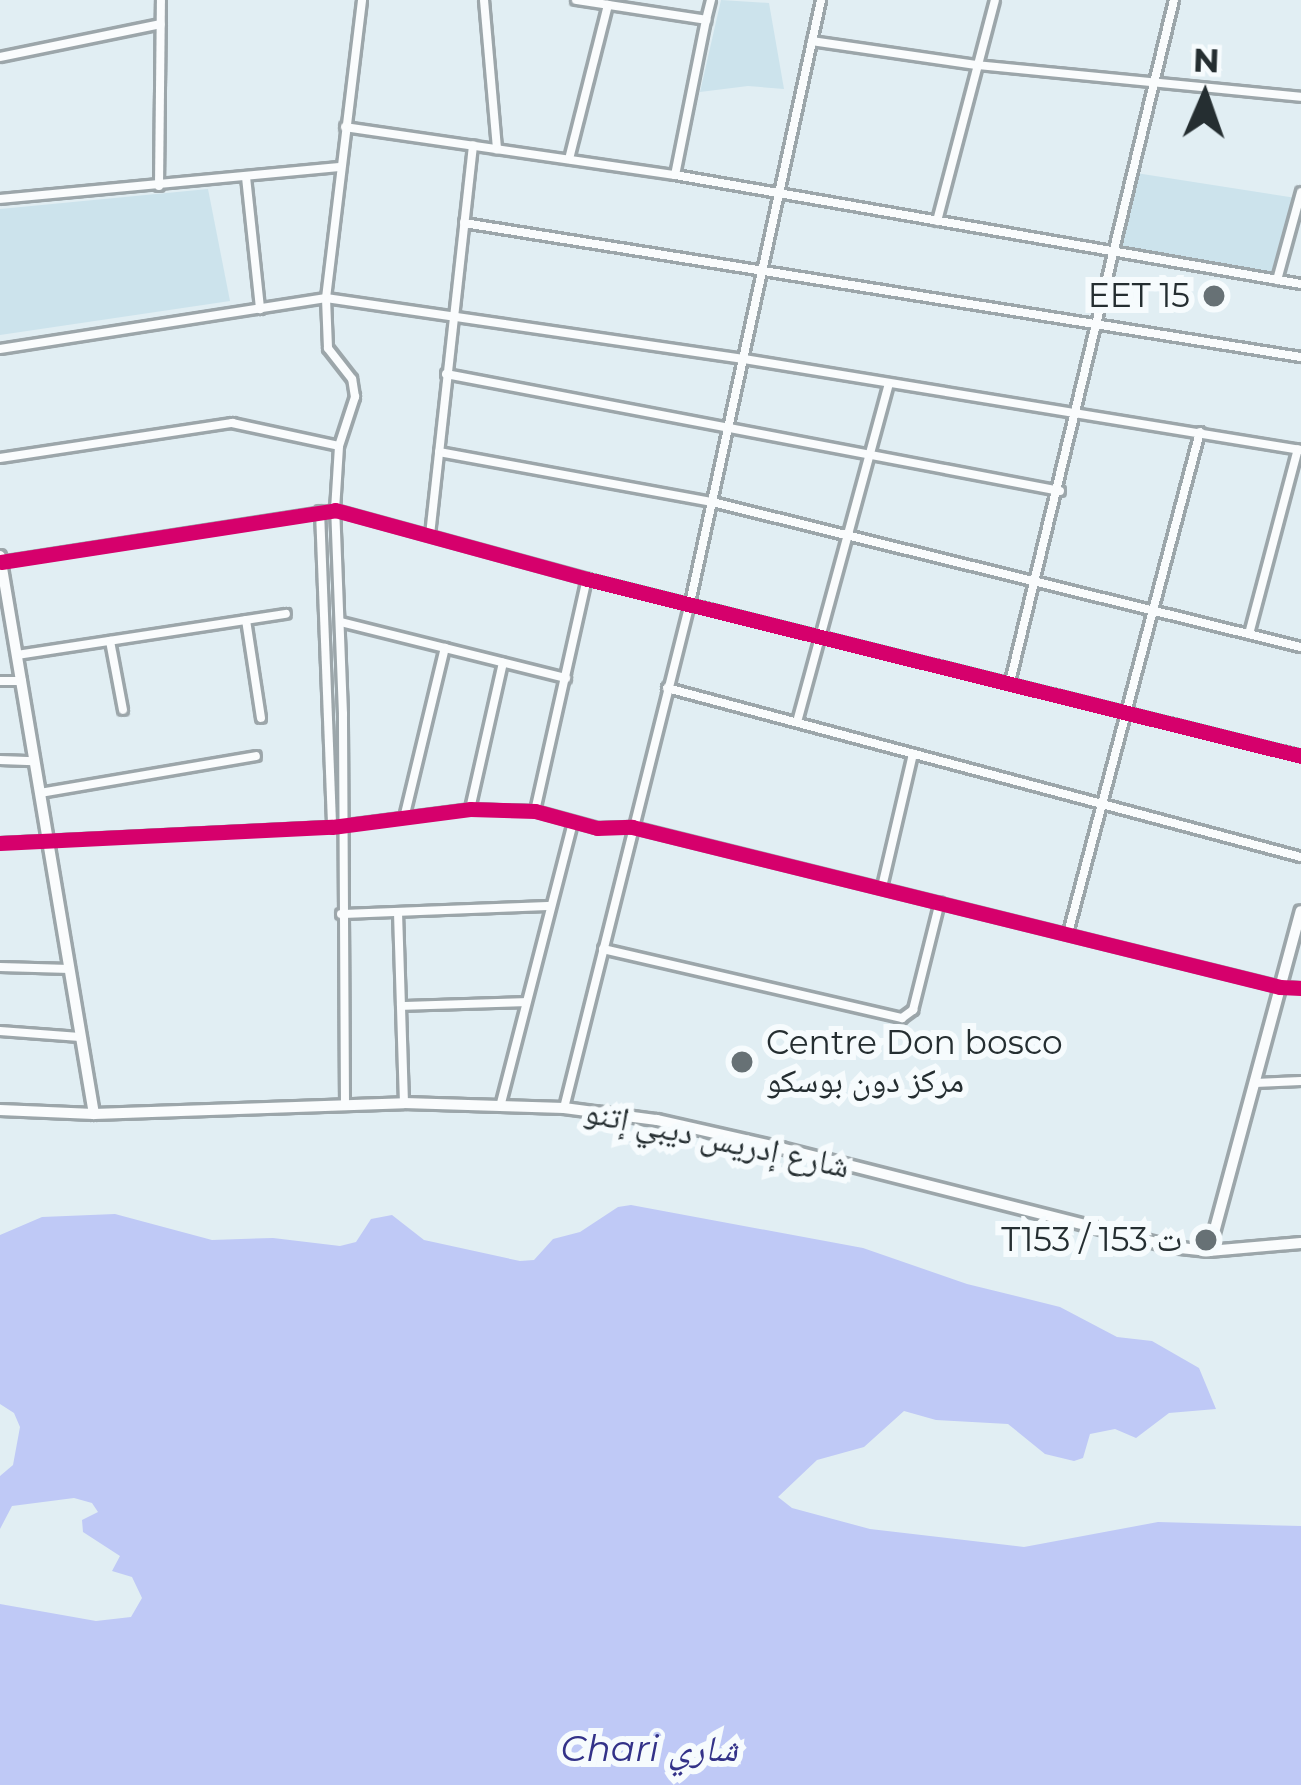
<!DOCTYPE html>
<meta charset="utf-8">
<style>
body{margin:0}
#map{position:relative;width:1301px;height:1785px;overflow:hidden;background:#e1eef3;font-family:Montserrat,"Noto Naskh Arabic",sans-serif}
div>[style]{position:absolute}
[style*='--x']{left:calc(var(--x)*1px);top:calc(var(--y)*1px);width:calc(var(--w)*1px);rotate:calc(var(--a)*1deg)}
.built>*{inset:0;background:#cce3ec}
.water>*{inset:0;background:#bfc9f6}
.roads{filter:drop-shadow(3px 0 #9ca6aa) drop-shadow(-3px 0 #9ca6aa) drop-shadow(0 3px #9ca6aa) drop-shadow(0 -3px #9ca6aa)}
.street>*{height:8px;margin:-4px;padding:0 4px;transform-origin:4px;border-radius:4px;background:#fafcfd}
.secondary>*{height:10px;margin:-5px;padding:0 5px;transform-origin:5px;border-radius:5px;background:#fafcfd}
.primary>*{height:10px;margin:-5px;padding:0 5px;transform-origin:5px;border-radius:5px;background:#fafcfd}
.cycleway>*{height:15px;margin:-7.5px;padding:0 7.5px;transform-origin:7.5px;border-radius:7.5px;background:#d6006c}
.dots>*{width:33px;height:33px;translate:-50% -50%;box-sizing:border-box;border:6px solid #f6fbfd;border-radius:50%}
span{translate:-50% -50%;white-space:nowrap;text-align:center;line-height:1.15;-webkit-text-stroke:12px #f6fbfd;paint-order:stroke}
.poi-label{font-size:33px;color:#252e31}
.right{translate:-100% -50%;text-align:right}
.left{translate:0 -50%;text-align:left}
.street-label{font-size:33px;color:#252e31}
.water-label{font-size:36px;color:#333288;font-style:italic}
.north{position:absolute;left:1145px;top:36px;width:120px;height:120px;-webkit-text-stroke:9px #f6fbfd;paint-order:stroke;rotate:2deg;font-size:33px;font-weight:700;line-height:48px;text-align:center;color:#252e31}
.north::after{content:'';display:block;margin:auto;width:42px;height:54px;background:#252e31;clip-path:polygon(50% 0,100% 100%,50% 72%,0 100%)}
</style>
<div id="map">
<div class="built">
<div style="clip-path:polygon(721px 0,769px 3px,784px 89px,748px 86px,700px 92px)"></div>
<div style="clip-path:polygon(1136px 173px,1296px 198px,1274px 276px,1118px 250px)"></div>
<div style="clip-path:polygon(208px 189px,230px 301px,0 335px,0 209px)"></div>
</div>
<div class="water">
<div style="clip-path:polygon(631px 1205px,863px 1248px,967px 1284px,1060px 1307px,1117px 1337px,1152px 1341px,1199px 1368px,1216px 1409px,1169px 1413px,1136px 1438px,1115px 1429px,1090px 1434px,1083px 1458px,1074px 1461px,1045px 1454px,1008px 1424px,936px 1420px,904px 1411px,864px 1447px,817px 1460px,778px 1497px,792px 1508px,870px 1529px,1024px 1547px,1158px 1522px,1301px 1526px,1301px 1785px,0 1785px,0 1604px,96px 1621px,131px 1617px,142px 1598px,132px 1577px,112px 1571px,120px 1556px,83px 1532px,82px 1520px,98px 1512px,92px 1503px,74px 1498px,12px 1506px,0 1529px,0 1476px,13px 1465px,20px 1427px,14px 1413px,0 1404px,0 1235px,42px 1217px,115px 1214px,212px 1240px,273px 1238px,340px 1246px,356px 1242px,371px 1219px,392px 1215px,424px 1240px,520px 1261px,534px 1260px,553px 1239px,580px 1232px,618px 1207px)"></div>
</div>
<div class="roads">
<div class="street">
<div style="--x:484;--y:0;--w:150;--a:85"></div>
<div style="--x:576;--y:0;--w:132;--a:8.7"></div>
<div style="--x:706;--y:20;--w:158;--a:101.3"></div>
<div style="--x:706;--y:20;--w:21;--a:-76"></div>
<div style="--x:812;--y:41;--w:167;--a:8.3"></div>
<div style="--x:977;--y:65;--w:326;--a:5.6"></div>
<div style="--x:0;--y:57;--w:164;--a:-11.6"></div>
<div style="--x:345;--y:127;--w:333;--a:8.3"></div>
<div style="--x:675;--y:175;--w:635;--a:9.88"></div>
<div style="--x:569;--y:159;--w:159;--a:-75.8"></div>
<div style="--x:246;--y:177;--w:133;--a:83.9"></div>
<div style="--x:159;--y:186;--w:186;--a:-89.4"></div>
<div style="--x:0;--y:199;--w:342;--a:-5.4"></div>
<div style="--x:937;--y:221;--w:228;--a:-75.3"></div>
<div style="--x:464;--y:223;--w:848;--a:9.1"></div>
<div style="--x:1277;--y:280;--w:91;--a:-74.7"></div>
<div style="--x:0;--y:349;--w:330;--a:-8.9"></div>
<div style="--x:326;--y:298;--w:422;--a:8.3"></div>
<div style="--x:744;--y:359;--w:564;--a:9.28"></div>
<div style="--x:446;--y:374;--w:625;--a:10.79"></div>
<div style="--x:439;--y:452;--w:278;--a:10.4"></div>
<div style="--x:712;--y:502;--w:607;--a:13.83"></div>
<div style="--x:0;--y:458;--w:235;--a:-8.6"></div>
<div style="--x:232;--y:423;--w:109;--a:12.1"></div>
<div style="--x:320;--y:511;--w:316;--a:87.8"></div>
<div style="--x:430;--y:535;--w:392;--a:-83.7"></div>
<div style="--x:1;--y:562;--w:338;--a:-8.8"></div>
<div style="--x:335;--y:510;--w:261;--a:15.3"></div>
<div style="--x:587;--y:579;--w:736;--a:13.92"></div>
<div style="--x:246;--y:620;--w:99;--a:81.3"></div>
<div style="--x:341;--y:622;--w:232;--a:14"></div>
<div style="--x:1249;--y:634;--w:191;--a:-75.2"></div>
<div style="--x:110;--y:641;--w:70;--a:79.3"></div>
<div style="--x:17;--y:655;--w:272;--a:-8.7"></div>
<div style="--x:0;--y:681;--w:22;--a:0"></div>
<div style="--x:1010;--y:682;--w:701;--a:-76.48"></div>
<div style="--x:667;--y:688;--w:656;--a:14.93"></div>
<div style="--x:797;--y:722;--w:350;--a:-74.8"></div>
<div style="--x:0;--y:760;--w:34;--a:2"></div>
<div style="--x:40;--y:793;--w:219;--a:-9.7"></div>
<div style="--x:470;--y:809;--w:150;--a:-77.3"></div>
<div style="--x:535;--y:811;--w:238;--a:-77.4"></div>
<div style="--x:405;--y:814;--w:171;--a:-76.5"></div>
<div style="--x:0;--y:843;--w:332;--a:-2.8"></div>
<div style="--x:332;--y:827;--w:139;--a:-7.4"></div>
<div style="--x:470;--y:809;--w:65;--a:1.8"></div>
<div style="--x:535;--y:811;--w:64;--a:15.3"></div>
<div style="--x:597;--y:828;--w:35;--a:-2"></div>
<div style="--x:632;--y:827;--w:667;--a:13.87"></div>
<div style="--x:1280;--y:987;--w:21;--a:3"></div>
<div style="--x:882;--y:887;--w:137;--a:-76.9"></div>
<div style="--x:398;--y:912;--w:191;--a:88.2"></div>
<div style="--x:341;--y:914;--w:209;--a:-2.2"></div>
<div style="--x:1068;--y:933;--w:518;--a:-75.24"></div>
<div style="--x:603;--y:949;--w:307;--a:13"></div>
<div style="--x:902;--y:1018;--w:14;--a:-36"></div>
<div style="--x:913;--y:1010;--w:111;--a:-76"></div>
<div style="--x:0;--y:967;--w:70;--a:1.6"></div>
<div style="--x:401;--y:1006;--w:124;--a:-1.8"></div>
<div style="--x:0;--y:1031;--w:80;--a:4.3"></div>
<div style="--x:1255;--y:1083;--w:46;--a:-2.5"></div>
<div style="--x:501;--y:1103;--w:290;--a:-75.6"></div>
<div style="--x:345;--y:1105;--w:391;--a:-90.3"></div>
<div style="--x:343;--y:714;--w:204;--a:-92.2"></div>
<div style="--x:335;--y:510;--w:64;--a:-86.4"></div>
<div style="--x:339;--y:446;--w:52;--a:-71.9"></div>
<div style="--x:355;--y:397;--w:18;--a:-99"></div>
<div style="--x:352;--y:379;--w:39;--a:-128"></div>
<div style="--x:328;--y:348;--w:50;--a:-92.3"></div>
<div style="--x:326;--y:298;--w:300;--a:-83.1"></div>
<div style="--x:564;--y:1108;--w:520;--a:-75.99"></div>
<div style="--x:690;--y:603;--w:617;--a:-77.74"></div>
</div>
<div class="secondary">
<div style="--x:0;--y:556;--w:566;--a:80.44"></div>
<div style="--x:1209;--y:1251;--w:352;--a:-74.9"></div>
</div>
<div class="primary">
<div style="--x:0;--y:1110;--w:94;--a:2.4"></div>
<div style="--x:94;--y:1114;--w:310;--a:-2"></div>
<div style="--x:404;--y:1103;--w:160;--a:1.8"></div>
<div style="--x:564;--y:1108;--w:94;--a:7.4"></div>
<div style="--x:657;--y:1120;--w:127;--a:12.7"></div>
<div style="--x:781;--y:1148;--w:402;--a:14.2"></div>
<div style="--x:1171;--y:1247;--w:38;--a:6"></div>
<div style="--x:1209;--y:1251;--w:92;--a:-5"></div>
</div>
</div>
<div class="cycleway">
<div style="--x:1;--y:562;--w:338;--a:-8.8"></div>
<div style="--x:335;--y:510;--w:261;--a:15.3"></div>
<div style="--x:587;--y:579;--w:736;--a:13.92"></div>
<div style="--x:0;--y:843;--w:332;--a:-2.8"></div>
<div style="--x:332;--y:827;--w:139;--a:-7.4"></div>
<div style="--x:470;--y:809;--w:65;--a:1.8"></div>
<div style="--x:535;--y:811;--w:64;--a:15.3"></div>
<div style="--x:597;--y:828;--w:35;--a:-2"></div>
<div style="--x:632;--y:827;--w:667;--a:13.87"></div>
<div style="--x:1280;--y:987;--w:21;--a:3"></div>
</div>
<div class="dots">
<div style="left:1214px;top:296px;background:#677175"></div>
<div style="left:742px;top:1062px;background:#677175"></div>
<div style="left:1206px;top:1240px;background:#677175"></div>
</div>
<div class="poi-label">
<span class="right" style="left:1190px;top:296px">EET 15</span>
<span class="left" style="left:766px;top:1062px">Centre Don bosco<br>مركز دون بوسكو</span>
<span class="right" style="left:1182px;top:1240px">T153 / ت 153</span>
</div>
<div class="street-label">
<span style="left:717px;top:1139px;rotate:12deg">شارع إدريس ديبي إتنو</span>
</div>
<div class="water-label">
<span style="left:649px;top:1749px">Chari شاري</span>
</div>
<div class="north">N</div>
</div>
